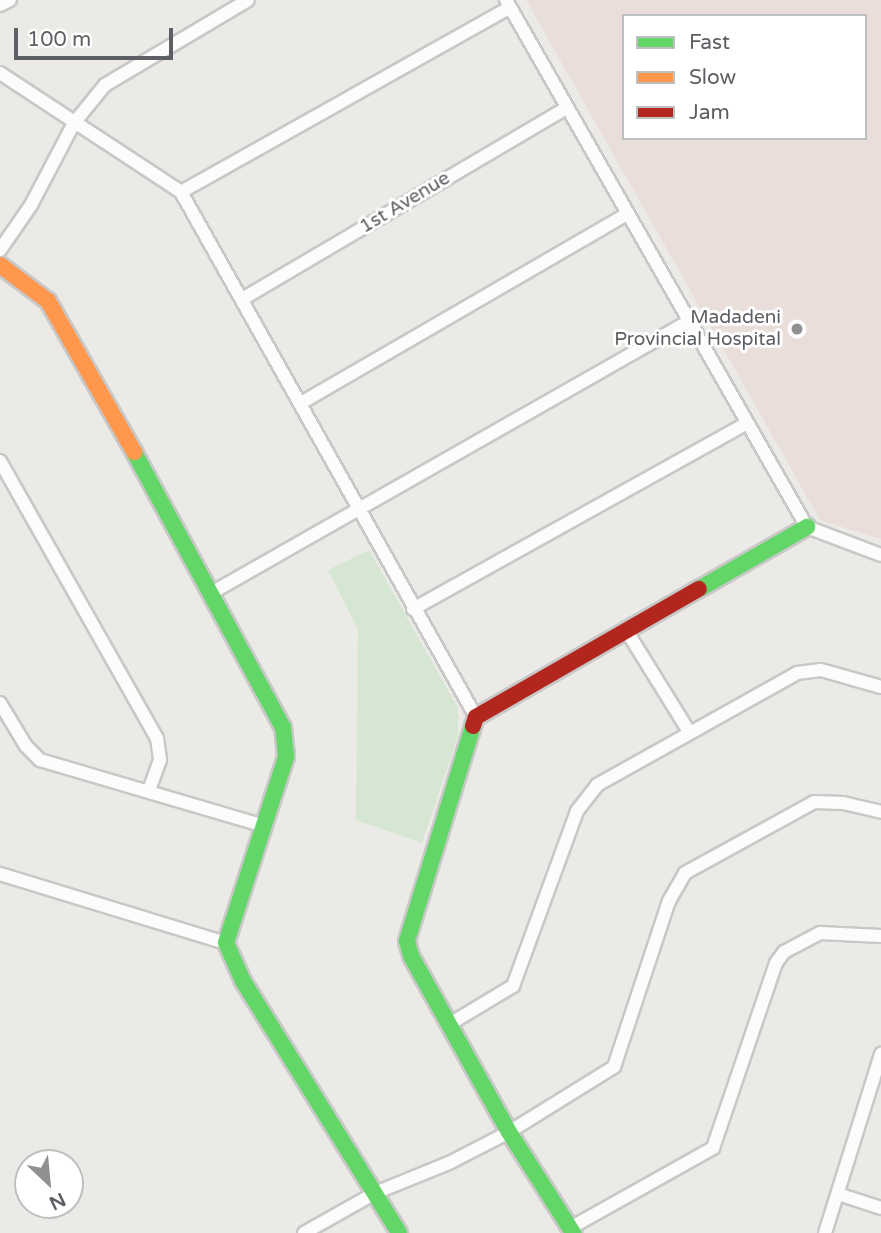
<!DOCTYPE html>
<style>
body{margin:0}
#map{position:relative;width:881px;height:1233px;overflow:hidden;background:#ebeae6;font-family:"Varela Round",sans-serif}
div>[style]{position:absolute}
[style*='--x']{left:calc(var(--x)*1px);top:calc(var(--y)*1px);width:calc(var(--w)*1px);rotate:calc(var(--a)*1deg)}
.medical>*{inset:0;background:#eadedb}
.green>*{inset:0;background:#d5e6d2}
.roads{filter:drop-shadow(2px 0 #c8c8c8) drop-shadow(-2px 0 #c8c8c8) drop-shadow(0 2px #c8c8c8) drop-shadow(0 -2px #c8c8c8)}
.street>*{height:12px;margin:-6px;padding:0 6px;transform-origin:6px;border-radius:6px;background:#fcfcfb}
.fast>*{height:16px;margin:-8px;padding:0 8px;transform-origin:8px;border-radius:8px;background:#63d668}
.slow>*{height:16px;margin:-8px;padding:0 8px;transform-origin:8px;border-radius:8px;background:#ff974d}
.jam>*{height:16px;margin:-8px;padding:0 8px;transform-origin:8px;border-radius:8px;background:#b3261e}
.dots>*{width:19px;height:19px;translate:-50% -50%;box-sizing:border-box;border:4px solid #fff;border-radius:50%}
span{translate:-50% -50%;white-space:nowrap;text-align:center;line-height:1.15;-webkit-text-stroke:6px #fff;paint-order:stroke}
.street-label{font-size:19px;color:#5c5f63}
.poi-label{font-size:19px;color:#5c5f63}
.right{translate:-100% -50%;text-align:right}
.legend{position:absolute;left:622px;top:14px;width:245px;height:126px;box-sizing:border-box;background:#fff;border:2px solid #bebfc1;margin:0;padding:9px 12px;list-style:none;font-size:21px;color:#5c5f63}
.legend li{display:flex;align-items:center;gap:14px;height:35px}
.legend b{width:35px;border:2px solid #bebfc1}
.north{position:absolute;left:14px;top:1149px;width:70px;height:70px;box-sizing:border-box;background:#fff;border:2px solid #bebfc1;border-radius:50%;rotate:154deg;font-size:19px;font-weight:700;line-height:28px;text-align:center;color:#5c5f63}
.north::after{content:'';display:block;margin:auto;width:24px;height:32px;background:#8e9091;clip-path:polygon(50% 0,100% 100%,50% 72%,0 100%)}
.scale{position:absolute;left:14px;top:28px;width:159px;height:32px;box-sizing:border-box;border:4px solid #5c5f63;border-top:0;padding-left:9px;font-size:21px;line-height:24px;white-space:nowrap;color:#5c5f63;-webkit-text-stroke:5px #fff;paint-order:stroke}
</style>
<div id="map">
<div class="medical">
<div style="clip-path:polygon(evenodd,526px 0,881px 0,881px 539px,820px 520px,526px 0,624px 16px,865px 16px,865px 138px,624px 138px,624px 16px)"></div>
</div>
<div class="green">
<div style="clip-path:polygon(369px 550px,458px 708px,458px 736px,422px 843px,356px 820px,358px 629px,328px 570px)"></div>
</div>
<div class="roads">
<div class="street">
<div style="--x:506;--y:0;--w:607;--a:60.27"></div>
<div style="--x:807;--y:527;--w:79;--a:20.7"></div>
<div style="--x:0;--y:5;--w:11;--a:-27"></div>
<div style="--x:0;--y:73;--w:217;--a:33.3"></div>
<div style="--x:181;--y:192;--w:602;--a:60.67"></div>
<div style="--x:181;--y:192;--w:377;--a:-29.3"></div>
<div style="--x:0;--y:250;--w:55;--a:-55.4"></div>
<div style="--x:31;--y:205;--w:93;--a:-62.3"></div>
<div style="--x:74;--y:123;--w:49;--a:-50.8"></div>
<div style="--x:105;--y:85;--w:166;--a:-30.7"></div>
<div style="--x:244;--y:298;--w:374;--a:-30.5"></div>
<div style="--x:301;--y:403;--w:375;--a:-30.1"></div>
<div style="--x:0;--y:461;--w:318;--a:60.5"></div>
<div style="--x:157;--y:738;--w:22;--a:82"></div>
<div style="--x:160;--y:760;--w:32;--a:110"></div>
<div style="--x:213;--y:592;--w:544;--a:-29.63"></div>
<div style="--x:413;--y:609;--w:382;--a:-29.1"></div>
<div style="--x:626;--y:630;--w:118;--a:58.2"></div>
<div style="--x:0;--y:703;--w:50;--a:58.8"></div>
<div style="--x:26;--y:746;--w:20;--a:45"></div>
<div style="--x:40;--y:760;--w:234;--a:16.4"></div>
<div style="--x:0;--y:874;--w:236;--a:17"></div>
<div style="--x:448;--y:1025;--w:76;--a:-31"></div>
<div style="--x:513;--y:986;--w:186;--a:-69.9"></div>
<div style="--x:577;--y:811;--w:33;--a:-52"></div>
<div style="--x:597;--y:785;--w:229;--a:-29.2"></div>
<div style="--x:797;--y:673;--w:24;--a:-7"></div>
<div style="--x:821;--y:670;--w:62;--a:15.8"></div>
<div style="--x:838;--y:1194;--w:45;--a:18"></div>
<div style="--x:570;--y:1228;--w:164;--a:-29.2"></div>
<div style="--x:713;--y:1148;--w:195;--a:-71.2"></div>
<div style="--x:776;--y:963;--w:14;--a:-54"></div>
<div style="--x:784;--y:952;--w:41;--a:-27.8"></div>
<div style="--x:820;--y:933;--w:61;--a:2.8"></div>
<div style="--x:304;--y:1233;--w:81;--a:-29.4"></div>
<div style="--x:375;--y:1193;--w:80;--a:-22.1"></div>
<div style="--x:449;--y:1163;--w:68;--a:-27.3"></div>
<div style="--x:509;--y:1132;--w:123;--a:-31.8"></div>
<div style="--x:614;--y:1067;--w:175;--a:-71.7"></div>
<div style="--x:669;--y:901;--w:32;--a:-60"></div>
<div style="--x:685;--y:873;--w:147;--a:-28.8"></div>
<div style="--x:814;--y:802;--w:29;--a:2"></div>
<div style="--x:843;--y:803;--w:39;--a:13"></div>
<div style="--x:825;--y:1233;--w:188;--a:-72.6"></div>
</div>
<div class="fast">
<div style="--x:134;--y:452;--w:313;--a:61.6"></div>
<div style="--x:283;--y:727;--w:30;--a:84"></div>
<div style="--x:286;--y:757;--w:195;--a:107.9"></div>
<div style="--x:226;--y:943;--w:42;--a:65.9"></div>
<div style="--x:243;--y:981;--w:296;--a:58.2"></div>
<div style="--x:699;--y:589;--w:125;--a:-29.9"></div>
<div style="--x:473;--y:726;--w:225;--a:107.1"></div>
<div style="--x:407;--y:941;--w:16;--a:75"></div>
<div style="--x:411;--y:956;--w:201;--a:60.9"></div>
<div style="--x:509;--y:1132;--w:120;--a:57.6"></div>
</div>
<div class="slow">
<div style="--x:0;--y:265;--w:60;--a:36.9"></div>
<div style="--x:48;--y:301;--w:174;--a:60.3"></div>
</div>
<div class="jam">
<div style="--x:473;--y:726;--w:9;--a:-72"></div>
<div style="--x:476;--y:717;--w:257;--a:-29.9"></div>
</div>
</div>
<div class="dots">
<div style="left:797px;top:329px;background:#8e9091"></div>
</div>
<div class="street-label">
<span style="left:405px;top:203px;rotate:-31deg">1st Avenue</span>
</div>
<div class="poi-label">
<span class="right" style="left:781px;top:329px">Madadeni<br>Provincial Hospital</span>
</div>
<ul class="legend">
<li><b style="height:9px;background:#63d668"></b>Fast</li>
<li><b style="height:9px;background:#ff974d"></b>Slow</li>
<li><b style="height:9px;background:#b3261e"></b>Jam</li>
</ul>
<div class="north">N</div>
<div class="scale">100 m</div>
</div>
